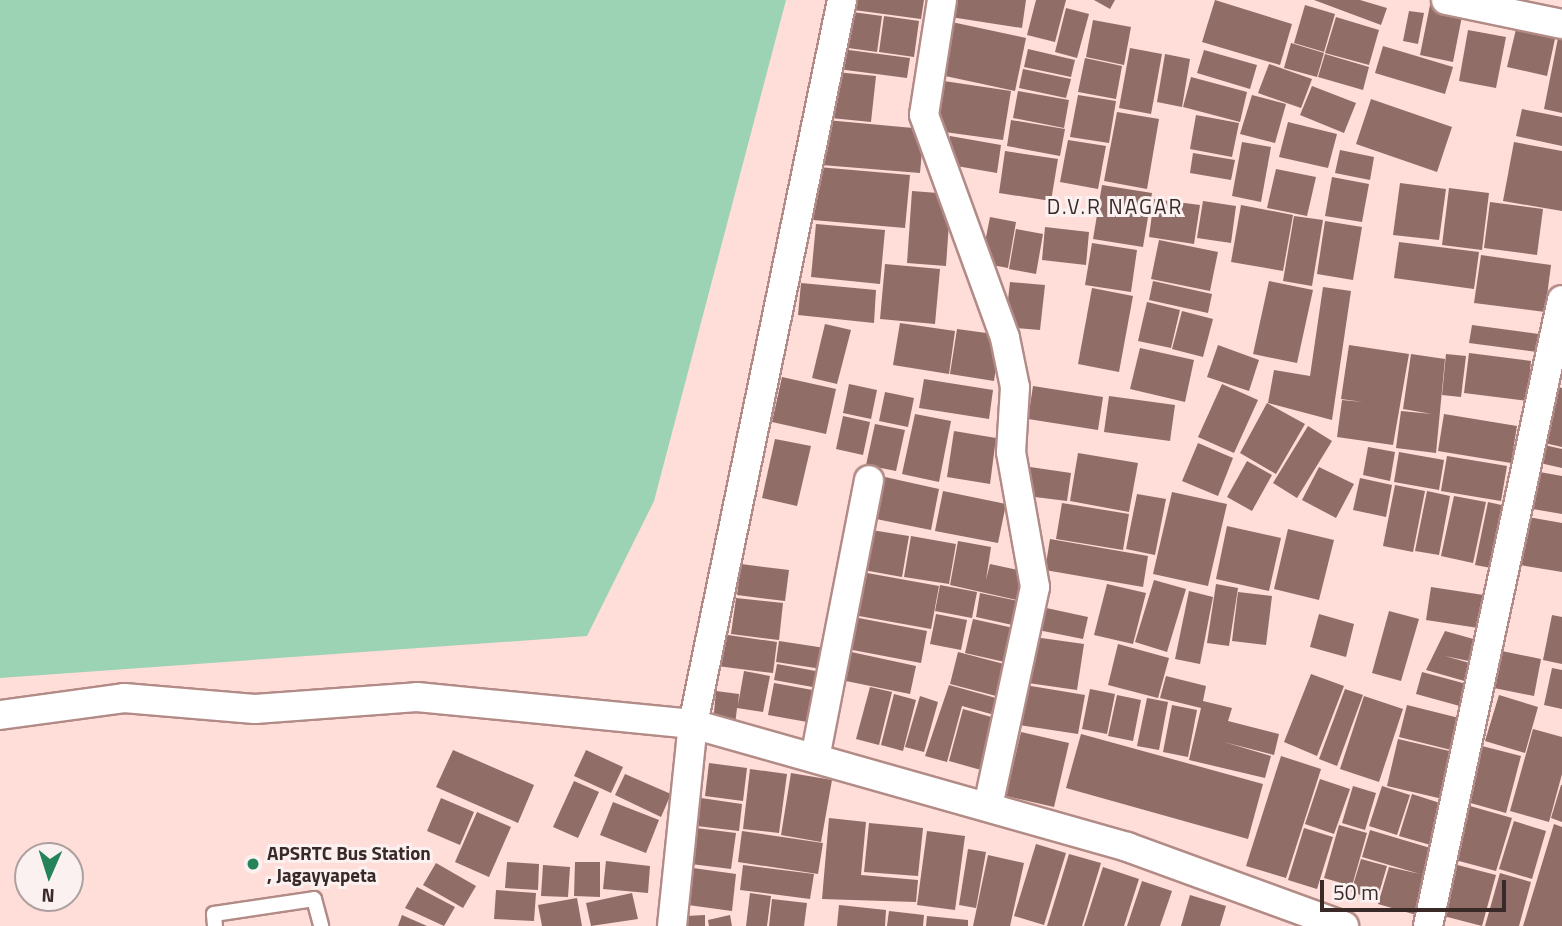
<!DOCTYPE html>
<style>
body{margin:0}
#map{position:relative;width:1562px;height:926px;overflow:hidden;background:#ffddd8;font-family:"Titillium Web",sans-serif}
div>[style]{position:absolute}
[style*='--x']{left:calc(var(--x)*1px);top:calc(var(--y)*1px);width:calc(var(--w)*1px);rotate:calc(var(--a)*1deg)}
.water>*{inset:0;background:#9bd3b4}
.building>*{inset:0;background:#916d68}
.roads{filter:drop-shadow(2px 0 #b28b86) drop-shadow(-2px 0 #b28b86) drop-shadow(0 2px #b28b86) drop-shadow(0 -2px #b28b86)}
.lane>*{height:14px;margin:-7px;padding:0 7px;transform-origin:7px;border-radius:7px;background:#fff}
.street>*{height:28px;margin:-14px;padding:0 14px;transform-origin:14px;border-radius:14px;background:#fff}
.dots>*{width:19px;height:19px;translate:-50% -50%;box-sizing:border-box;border:4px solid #faf1f0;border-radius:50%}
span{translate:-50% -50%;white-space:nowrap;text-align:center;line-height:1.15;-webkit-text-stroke:6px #faf1f0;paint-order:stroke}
.poi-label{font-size:19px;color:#392927;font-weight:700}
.left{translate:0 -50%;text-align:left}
.neighbourhood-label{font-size:21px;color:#392927;letter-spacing:2px}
.north{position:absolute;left:14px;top:842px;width:70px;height:70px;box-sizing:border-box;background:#faf1f0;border:2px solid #ada1a0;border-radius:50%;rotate:183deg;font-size:19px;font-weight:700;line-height:28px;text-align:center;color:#392927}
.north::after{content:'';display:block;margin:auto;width:24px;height:32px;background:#258359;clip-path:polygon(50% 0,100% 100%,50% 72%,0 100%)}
.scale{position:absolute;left:1320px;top:880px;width:186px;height:32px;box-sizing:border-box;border:4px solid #392927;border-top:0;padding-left:9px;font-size:21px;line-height:24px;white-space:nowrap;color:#392927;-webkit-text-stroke:5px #faf1f0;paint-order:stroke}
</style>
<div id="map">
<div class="water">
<div style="clip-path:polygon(0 0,786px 0,654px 501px,587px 636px,0 678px)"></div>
</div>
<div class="building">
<div style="clip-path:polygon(855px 0,924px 0,921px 19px,854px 10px)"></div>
<div style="clip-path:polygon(947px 0,1026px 0,1022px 28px,944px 16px)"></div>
<div style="clip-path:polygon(1036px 0,1066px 0,1055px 42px,1027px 35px)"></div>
<div style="clip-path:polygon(1094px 0,1115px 0,1110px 9px)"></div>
<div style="clip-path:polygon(1215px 0,1292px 24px,1280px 65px,1202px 42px)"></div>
<div style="clip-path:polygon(1314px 0,1360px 0,1387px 8px,1381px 25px)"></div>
<div style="clip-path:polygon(1431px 0,1464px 6px,1453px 62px,1420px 55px)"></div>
<div style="clip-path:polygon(1305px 5px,1335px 14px,1324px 52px,1294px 43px)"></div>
<div style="clip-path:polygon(1066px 8px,1089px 14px,1077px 58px,1055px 52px)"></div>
<div style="clip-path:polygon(845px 11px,882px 16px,877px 52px,841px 47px)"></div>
<div style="clip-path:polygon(1409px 11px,1424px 13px,1418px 44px,1403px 41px)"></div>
<div style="clip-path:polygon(884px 16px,919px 21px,914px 57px,879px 52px)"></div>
<div style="clip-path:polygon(1336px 17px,1379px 30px,1369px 65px,1325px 53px)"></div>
<div style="clip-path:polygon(1093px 20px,1131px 27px,1124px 65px,1086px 57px)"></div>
<div style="clip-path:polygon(947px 21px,1026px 38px,1015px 91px,936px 74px)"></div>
<div style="clip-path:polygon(1517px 25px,1556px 34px,1547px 76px,1507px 67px)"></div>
<div style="clip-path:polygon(1468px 30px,1506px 37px,1496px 88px,1459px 81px)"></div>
<div style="clip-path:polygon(1558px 38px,1562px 39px,1562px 113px,1544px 109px)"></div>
<div style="clip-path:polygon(1291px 43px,1324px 53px,1317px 77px,1284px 68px)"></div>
<div style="clip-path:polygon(1383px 46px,1453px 67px,1445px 94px,1375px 73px)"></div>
<div style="clip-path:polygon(1130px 48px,1162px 54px,1151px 114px,1119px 108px)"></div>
<div style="clip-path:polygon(841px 49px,910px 58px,907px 78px,838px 69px)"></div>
<div style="clip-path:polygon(1028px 49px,1075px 60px,1071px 77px,1024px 67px)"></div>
<div style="clip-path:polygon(1204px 50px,1257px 65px,1250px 89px,1197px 73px)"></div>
<div style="clip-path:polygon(1165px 54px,1190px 59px,1182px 107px,1157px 102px)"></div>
<div style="clip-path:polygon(1325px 54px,1369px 67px,1363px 90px,1318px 77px)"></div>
<div style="clip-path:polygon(1085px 58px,1122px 66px,1116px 99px,1078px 92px)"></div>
<div style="clip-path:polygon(1269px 64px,1312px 79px,1301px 108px,1258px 93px)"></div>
<div style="clip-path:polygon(1023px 69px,1071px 79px,1066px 98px,1019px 88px)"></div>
<div style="clip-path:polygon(836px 72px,876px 76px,871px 122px,831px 118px)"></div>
<div style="clip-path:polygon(1191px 77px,1247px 92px,1240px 122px,1183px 107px)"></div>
<div style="clip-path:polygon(937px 80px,1011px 91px,1003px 140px,930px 130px)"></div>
<div style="clip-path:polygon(1312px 86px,1356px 103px,1344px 133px,1300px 115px)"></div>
<div style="clip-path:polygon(1018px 91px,1069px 100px,1064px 128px,1013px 118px)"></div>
<div style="clip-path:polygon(1078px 95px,1116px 101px,1109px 143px,1070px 137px)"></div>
<div style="clip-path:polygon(1252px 95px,1286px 104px,1275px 143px,1240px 134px)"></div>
<div style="clip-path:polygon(1371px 99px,1452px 127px,1437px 172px,1356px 144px)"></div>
<div style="clip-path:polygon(1522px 109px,1562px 117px,1562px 146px,1516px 136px)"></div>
<div style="clip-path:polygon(1117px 112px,1159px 119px,1147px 189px,1104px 181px)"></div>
<div style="clip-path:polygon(1196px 115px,1239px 123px,1232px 157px,1190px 149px)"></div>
<div style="clip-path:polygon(826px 120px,924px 129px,920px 173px,822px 165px)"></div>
<div style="clip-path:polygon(1011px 120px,1065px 129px,1060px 156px,1007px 146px)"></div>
<div style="clip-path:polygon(1288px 122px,1337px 134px,1328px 168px,1279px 157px)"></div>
<div style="clip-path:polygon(950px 136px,1001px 145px,997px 173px,945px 164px)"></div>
<div style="clip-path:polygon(1068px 140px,1106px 146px,1098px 189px,1060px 182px)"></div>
<div style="clip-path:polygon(1242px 142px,1271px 147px,1261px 202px,1232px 196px)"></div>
<div style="clip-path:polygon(1514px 142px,1562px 151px,1562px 211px,1503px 201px)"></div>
<div style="clip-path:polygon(1340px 150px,1374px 157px,1370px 180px,1335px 173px)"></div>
<div style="clip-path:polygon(1005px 151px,1058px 159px,1051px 201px,999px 193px)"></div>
<div style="clip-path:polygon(1193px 153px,1235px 160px,1231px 180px,1190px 173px)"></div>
<div style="clip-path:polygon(818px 167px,910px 175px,905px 228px,813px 220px)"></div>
<div style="clip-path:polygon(1276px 169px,1316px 177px,1307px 216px,1267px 208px)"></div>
<div style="clip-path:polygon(1332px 177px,1369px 184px,1362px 222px,1325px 216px)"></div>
<div style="clip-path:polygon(1400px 183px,1446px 189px,1439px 240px,1393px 235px)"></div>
<div style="clip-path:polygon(1102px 185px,1152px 193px,1143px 247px,1093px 239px)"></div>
<div style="clip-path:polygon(1449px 188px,1489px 193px,1482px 250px,1442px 245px)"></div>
<div style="clip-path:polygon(912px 191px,951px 194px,946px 266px,907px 263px)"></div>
<div style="clip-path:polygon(1154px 199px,1200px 205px,1194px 244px,1149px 237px)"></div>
<div style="clip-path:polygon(1203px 201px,1236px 206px,1231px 243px,1197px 238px)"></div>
<div style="clip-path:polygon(1490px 202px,1543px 209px,1537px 255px,1484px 248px)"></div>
<div style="clip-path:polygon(1241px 205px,1293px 215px,1283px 271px,1231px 262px)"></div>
<div style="clip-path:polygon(1294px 216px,1323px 220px,1312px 286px,1283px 281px)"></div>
<div style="clip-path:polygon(990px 217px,1016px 222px,1008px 268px,981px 263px)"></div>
<div style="clip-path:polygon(1325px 221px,1362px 227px,1353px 280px,1317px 274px)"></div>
<div style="clip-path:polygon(816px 224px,885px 230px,880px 284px,811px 277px)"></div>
<div style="clip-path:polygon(1045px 227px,1089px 232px,1086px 265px,1042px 260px)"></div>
<div style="clip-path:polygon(1016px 229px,1043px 234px,1036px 274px,1009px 269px)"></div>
<div style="clip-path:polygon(1159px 240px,1218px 252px,1210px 291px,1151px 279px)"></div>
<div style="clip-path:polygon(1399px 242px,1479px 252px,1474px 289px,1394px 278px)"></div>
<div style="clip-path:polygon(1092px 243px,1137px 250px,1131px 292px,1085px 285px)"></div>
<div style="clip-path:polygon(1481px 255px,1551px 265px,1545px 312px,1474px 303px)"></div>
<div style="clip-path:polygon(885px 264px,940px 269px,935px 324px,880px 319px)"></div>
<div style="clip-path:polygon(1153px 281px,1212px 294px,1208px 313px,1149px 300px)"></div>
<div style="clip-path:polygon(1269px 281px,1313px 290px,1297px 363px,1253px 354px)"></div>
<div style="clip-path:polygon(1010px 282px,1045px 285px,1040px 330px,1005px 327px)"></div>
<div style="clip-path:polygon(801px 283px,876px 290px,874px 323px,798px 315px)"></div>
<div style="clip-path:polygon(1323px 287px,1351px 291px,1332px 420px,1268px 403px,1274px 370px,1310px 376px)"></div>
<div style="clip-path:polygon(1092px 288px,1133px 296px,1119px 372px,1078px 364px)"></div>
<div style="clip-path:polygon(1147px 302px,1180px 310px,1171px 348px,1138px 341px)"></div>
<div style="clip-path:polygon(1182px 311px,1213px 319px,1203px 357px,1172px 349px)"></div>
<div style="clip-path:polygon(900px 323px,955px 331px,949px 374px,893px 365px)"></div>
<div style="clip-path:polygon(825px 324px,851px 330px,837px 384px,812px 378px)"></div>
<div style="clip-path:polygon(1472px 325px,1539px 334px,1537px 352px,1469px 343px)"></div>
<div style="clip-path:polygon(957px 329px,1001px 335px,994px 381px,950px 374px)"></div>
<div style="clip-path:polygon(1218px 345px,1259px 360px,1249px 391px,1207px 377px)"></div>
<div style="clip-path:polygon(1349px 345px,1409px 354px,1393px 445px,1337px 437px,1342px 400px,1363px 402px,1341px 399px)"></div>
<div style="clip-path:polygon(1140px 348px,1194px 360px,1185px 402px,1130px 389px)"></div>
<div style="clip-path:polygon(1469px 353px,1531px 361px,1527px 401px,1464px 393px)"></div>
<div style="clip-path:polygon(1411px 354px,1445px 359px,1436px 453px,1396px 448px,1401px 411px,1432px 414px,1403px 409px)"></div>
<div style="clip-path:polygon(1446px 354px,1466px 356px,1461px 397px,1442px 395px)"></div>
<div style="clip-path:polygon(782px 377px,836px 389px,826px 434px,772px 422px)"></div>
<div style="clip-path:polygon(924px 379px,993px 390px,989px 419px,919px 408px)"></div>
<div style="clip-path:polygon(849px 384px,877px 390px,871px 419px,843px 413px)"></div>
<div style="clip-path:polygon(1222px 384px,1258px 400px,1234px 453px,1198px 437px)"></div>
<div style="clip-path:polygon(1549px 385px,1562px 388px,1562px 447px,1536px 441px)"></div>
<div style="clip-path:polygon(1033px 386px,1103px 397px,1098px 430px,1028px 419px)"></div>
<div style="clip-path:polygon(885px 392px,914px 398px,908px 427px,879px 421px)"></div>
<div style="clip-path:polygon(1109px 396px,1175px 405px,1170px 441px,1104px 432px)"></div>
<div style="clip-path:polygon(1267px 403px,1305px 424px,1276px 474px,1240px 453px)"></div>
<div style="clip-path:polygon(915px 414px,951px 421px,939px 482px,902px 474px)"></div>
<div style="clip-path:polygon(1444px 414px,1517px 426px,1511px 463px,1438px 451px)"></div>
<div style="clip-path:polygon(843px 416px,870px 422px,863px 455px,836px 449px)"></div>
<div style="clip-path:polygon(875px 424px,905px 430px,896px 471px,866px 465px)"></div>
<div style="clip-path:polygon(1308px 426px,1332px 441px,1297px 498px,1273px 483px)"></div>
<div style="clip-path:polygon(954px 431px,996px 438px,990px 484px,947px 477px)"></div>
<div style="clip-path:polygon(775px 439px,811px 446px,797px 506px,762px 498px)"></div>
<div style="clip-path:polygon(1198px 443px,1233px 458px,1218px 496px,1182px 481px)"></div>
<div style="clip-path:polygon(1535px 443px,1562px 449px,1562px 468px,1531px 461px)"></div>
<div style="clip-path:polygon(1368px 447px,1395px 452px,1390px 481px,1363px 475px)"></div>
<div style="clip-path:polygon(1399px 452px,1444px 460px,1439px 490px,1394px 482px)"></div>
<div style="clip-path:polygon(1078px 453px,1138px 463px,1129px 512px,1070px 501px)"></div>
<div style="clip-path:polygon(1447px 456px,1507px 466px,1501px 501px,1441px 491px)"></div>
<div style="clip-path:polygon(1247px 461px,1272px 475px,1252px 511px,1227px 497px)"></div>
<div style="clip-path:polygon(1030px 467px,1071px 473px,1067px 501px,1027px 496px)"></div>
<div style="clip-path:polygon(1319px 467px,1354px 484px,1336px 518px,1302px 500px)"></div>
<div style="clip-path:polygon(1534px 471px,1562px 476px,1562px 514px,1527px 508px)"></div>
<div style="clip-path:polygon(885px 477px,939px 489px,931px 530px,876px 519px)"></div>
<div style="clip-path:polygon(1360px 478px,1392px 485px,1386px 517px,1353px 510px)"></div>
<div style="clip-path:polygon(1395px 485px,1425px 491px,1413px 552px,1383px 546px)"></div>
<div style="clip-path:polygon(943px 491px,1006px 504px,998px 543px,935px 531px)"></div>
<div style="clip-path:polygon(1427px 491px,1450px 496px,1439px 555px,1415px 551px)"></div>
<div style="clip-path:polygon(1172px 492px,1227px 504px,1208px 586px,1153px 574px)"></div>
<div style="clip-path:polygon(1137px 494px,1166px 499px,1155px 555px,1126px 549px)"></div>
<div style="clip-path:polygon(1454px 496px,1486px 502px,1473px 563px,1441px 556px)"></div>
<div style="clip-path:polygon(1488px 502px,1510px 507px,1497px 569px,1475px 565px)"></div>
<div style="clip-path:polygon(1062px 503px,1129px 514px,1123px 550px,1056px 539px)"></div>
<div style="clip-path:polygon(1528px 517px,1562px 523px,1562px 572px,1520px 565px)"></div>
<div style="clip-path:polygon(1227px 526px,1281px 538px,1269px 591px,1216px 579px)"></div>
<div style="clip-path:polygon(865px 529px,909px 536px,902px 577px,858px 569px)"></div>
<div style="clip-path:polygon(1288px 529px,1334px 540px,1319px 600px,1274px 589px)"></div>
<div style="clip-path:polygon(911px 536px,956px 544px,949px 584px,904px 577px)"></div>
<div style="clip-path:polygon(1050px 539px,1148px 556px,1143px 587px,1045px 570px)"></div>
<div style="clip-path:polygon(958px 541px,991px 547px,986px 580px,990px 564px,1027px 572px,1021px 601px,950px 585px)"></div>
<div style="clip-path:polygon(741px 564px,789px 570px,785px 601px,737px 595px)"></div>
<div style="clip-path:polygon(856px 571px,939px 586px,931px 629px,848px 614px)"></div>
<div style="clip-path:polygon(1154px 580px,1186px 589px,1167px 652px,1135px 642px)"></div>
<div style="clip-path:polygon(1107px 584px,1146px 593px,1133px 644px,1094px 635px)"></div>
<div style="clip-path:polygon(1216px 584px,1238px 588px,1229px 646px,1207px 643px)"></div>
<div style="clip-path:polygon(940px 585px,977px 592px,972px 618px,935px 611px)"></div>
<div style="clip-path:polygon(1431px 587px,1490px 596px,1485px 629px,1426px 620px)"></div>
<div style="clip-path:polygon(1189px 591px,1213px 597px,1200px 664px,1175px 659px)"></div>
<div style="clip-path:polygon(1238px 592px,1272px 596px,1266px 645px,1232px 641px)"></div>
<div style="clip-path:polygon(980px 593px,1023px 602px,1017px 626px,976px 617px)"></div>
<div style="clip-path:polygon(736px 598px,783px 603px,779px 640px,731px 634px)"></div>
<div style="clip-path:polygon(1037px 606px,1088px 617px,1083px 639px,1033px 629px)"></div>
<div style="clip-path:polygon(1389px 611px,1419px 619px,1401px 681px,1372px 673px)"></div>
<div style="clip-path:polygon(936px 614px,967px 620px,961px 650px,930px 644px)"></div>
<div style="clip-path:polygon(1319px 614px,1354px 624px,1346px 657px,1310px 647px)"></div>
<div style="clip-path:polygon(1552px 615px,1562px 617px,1562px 664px,1543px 660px)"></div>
<div style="clip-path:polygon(848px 616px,927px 631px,921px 663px,842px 648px)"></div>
<div style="clip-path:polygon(973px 619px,1018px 629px,1009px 663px,965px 653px)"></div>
<div style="clip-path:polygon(1445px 631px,1484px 642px,1478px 663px,1445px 656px,1480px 666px,1475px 684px,1426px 670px)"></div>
<div style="clip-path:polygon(721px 634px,777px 642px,773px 673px,717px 666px)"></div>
<div style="clip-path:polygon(1034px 637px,1084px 644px,1077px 690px,1028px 683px)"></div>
<div style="clip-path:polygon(779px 641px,825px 648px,822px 669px,776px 662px)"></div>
<div style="clip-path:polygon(1118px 644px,1169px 658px,1158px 698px,1108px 685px)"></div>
<div style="clip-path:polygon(842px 650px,916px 666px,910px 694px,836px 679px)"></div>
<div style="clip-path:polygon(1497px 650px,1541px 659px,1534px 696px,1489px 687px)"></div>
<div style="clip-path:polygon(958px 652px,1004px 664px,996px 696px,950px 684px)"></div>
<div style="clip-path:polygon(777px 664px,821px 672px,818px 688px,774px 680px)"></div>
<div style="clip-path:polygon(1552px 668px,1562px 670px,1562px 709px,1544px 705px)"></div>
<div style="clip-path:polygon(744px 671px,770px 676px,763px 712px,737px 708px,735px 725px,713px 723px,716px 691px,739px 694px,738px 705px)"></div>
<div style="clip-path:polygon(1422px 672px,1474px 686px,1467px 708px,1416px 694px)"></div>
<div style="clip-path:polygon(1311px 674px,1344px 686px,1317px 756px,1284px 742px)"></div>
<div style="clip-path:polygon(1166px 676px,1206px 686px,1203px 701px,1232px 708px,1228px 721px,1279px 734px,1274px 755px,1224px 742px,1271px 756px,1265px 778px,1189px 760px,1201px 708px,1160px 698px)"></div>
<div style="clip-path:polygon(774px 683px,818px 691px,813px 723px,768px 715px)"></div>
<div style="clip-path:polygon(949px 685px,996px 698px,991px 714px,962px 706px,947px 762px,925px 756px)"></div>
<div style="clip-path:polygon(1025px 685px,1085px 695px,1078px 734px,1019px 725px)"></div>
<div style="clip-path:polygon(870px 687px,892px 692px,879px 745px,856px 739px)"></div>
<div style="clip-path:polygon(1090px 689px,1115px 694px,1107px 734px,1082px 729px)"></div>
<div style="clip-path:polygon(1345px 689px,1363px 695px,1337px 766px,1319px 759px)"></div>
<div style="clip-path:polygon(894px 694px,916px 700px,903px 751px,881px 745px)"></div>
<div style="clip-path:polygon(1117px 695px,1141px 700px,1133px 741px,1108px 736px)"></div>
<div style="clip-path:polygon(1499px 695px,1538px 707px,1525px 753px,1485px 741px)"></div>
<div style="clip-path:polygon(920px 696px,938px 702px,924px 752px,905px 747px)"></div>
<div style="clip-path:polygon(1364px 696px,1403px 709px,1379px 782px,1340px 769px)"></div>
<div style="clip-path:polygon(1147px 698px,1168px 702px,1159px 750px,1137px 746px)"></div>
<div style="clip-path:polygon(1172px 705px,1197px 710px,1188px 757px,1163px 752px)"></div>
<div style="clip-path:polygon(1407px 705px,1467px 720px,1459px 752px,1399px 737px)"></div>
<div style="clip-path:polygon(963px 709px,995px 718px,981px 770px,949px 761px)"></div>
<div style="clip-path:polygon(1533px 729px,1562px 737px,1562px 774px,1549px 822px,1510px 811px)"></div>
<div style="clip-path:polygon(1021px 732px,1069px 743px,1054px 807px,1006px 796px)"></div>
<div style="clip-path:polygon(1081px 734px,1263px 784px,1248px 839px,1066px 788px)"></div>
<div style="clip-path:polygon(1398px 739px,1458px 753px,1447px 800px,1387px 786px)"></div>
<div style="clip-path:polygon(1482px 746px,1521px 756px,1506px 813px,1467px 802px)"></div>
<div style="clip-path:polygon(453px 750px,534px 785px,518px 823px,436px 787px)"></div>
<div style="clip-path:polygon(586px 750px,623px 767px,611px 793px,574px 776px)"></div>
<div style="clip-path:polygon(1281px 756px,1321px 769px,1286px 878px,1246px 866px)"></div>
<div style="clip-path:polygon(709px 763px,747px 768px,743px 801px,705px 796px)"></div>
<div style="clip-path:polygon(750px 769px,787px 774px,779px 833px,743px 829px)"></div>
<div style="clip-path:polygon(791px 773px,832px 780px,821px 842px,781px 835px)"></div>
<div style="clip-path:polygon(625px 774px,671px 794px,661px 817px,615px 795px)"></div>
<div style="clip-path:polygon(1320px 779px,1350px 789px,1334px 834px,1305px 824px)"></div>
<div style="clip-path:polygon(574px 781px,599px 792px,578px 838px,553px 827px)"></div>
<div style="clip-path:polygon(1561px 785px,1562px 785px,1562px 822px,1551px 818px)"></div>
<div style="clip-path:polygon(1353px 786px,1376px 793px,1365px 830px,1342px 823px)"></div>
<div style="clip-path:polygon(1382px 786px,1410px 795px,1397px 835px,1369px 826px)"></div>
<div style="clip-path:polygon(1412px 794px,1446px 805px,1434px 846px,1399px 836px)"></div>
<div style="clip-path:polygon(441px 798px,474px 812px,460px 845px,427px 831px)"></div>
<div style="clip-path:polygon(701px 798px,742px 804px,739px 831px,697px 826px)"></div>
<div style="clip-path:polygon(613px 802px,659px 820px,646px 853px,600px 835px)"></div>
<div style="clip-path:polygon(1463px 804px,1512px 818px,1496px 871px,1448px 858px)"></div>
<div style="clip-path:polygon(477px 812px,511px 827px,489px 877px,455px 862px)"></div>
<div style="clip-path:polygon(829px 818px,866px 822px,861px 875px,918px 880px,916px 902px,822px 899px)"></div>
<div style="clip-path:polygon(1514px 821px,1546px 831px,1532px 879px,1499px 869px)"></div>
<div style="clip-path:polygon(869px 823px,923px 828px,918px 876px,864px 872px)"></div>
<div style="clip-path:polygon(1554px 824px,1562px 827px,1562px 926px,1523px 926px)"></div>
<div style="clip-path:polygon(1339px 825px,1367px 833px,1352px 886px,1324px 878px)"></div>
<div style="clip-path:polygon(696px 828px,736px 833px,731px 869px,691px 864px)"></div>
<div style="clip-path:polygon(1304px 828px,1333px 837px,1317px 889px,1288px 880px)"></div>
<div style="clip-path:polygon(1370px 830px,1437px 850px,1420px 916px,1378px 904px,1389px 867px,1420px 874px,1362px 857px)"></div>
<div style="clip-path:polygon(742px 831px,823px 843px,818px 874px,738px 862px)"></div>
<div style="clip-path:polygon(927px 831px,965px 836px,955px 910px,917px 905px)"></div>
<div style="clip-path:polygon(1036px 844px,1066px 853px,1044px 925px,1014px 916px)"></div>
<div style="clip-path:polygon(968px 849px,986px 852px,976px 908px,959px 905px)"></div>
<div style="clip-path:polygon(1069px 854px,1101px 863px,1082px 926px,1047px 926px)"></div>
<div style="clip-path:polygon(988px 855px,1024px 863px,1010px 926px,973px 926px)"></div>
<div style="clip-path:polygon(1361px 859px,1387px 866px,1377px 900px,1351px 892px)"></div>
<div style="clip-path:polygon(606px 861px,650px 866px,648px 893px,603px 889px)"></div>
<div style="clip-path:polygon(507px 862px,539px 864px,538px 890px,505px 888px)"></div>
<div style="clip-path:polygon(575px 862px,600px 862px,600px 897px,574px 896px)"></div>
<div style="clip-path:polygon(1446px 862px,1496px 875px,1482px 926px,1432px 913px)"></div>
<div style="clip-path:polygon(436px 863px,476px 886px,463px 908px,423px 885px)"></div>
<div style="clip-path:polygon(543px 865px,570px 867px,568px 897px,541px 896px)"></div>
<div style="clip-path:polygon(743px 865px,814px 874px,810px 899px,740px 890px)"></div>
<div style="clip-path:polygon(1103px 867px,1139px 879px,1124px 926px,1084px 926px)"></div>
<div style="clip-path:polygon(693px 868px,736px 874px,732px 911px,688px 905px)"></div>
<div style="clip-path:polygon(1500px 873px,1531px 882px,1519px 926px,1485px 926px)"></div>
<div style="clip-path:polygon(1142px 881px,1172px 891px,1160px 926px,1127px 926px)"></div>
<div style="clip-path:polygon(417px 887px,455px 907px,444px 926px,405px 908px)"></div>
<div style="clip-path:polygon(496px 890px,536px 893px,534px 921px,494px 919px)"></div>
<div style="clip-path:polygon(632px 893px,638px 919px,591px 926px,586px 903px)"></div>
<div style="clip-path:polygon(750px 893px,771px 896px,767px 926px,746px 926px)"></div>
<div style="clip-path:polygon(1190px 895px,1226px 906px,1220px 926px,1181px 926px)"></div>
<div style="clip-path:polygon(577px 898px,582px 926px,542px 926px,538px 905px)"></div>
<div style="clip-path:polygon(772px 899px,807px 903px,804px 926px,769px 926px)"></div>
<div style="clip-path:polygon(839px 905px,886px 910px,885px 926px,837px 926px)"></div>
<div style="clip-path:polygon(889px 911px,924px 915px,923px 926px,887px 926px)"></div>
<div style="clip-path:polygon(402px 915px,427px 926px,398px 926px)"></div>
<div style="clip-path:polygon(705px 915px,705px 926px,686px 926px,686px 916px)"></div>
<div style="clip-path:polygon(730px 915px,732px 926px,709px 926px,708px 920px)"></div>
<div style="clip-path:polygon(927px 916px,968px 920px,968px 926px,926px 926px)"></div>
</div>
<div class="roads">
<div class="lane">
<div style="--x:215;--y:926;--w:12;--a:-95"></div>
<div style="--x:214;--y:914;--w:101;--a:-8.5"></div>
<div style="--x:314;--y:899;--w:28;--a:75"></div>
</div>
<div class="street">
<div style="--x:942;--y:0;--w:116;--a:98.9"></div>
<div style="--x:924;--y:115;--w:237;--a:70"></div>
<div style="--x:1005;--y:338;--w:50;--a:78.5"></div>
<div style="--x:1015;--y:387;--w:65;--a:93.5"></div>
<div style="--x:1011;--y:452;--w:137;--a:79.9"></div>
<div style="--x:1035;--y:587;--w:225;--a:102.1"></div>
<div style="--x:1446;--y:0;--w:118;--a:11.7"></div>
<div style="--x:0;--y:715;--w:125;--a:-7.8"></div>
<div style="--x:124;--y:698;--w:131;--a:4.8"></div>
<div style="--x:255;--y:709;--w:162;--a:-4.2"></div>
<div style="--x:417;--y:697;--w:277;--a:5.6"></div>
<div style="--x:693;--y:724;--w:451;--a:15.8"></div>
<div style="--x:1127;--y:847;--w:231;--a:20"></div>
<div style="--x:815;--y:758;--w:283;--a:-79"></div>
<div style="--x:672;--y:926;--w:203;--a:-84.1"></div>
<div style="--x:693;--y:724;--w:739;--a:-78.37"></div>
<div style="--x:1428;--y:926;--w:640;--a:-77.92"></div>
</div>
</div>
<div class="dots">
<div style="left:253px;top:864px;background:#258359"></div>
</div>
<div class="poi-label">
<span class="left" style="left:267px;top:864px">APSRTC Bus Station<br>, Jagayyapeta</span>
</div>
<div class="neighbourhood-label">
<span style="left:1115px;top:206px">D.V.R NAGAR</span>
</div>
<div class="north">N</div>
<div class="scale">50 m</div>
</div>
